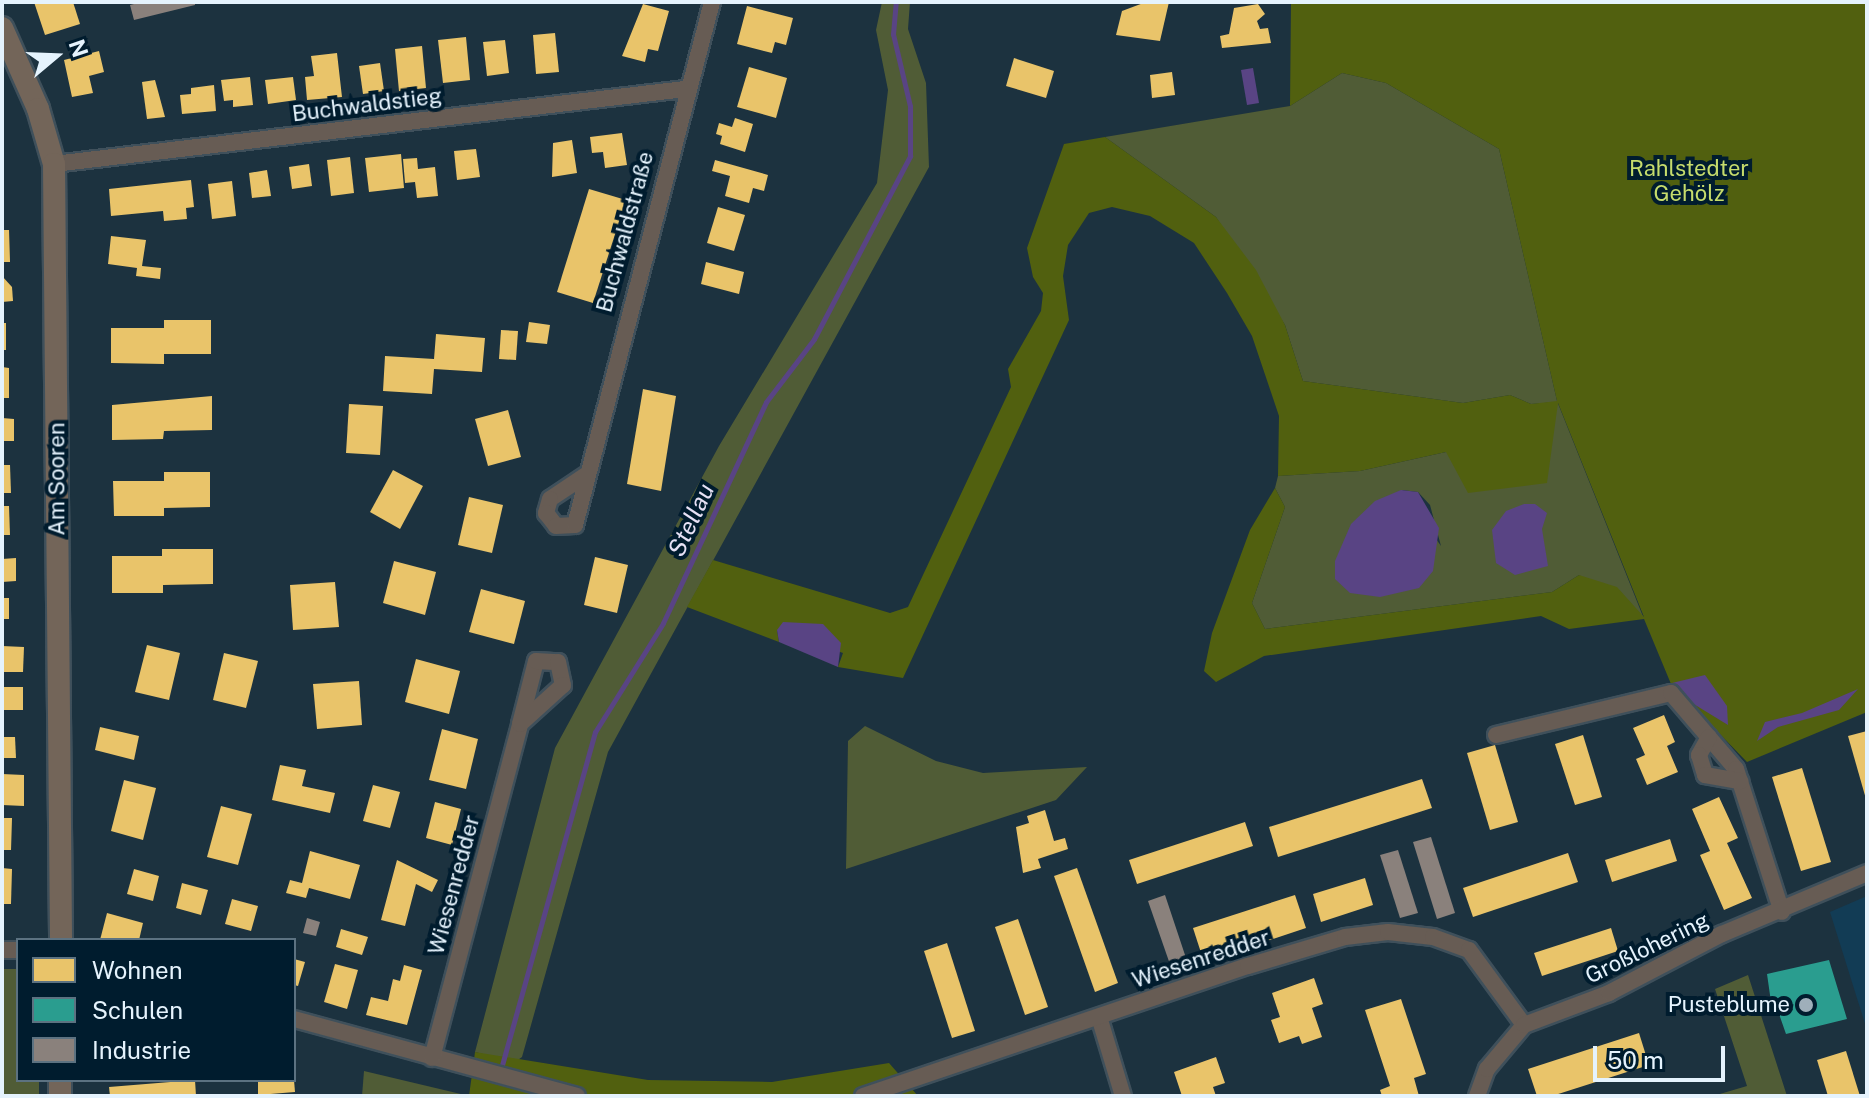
<!DOCTYPE html>
<meta charset="utf-8">
<style>
body{margin:0}
#map{position:relative;width:1869px;height:1098px;overflow:hidden;background:#1c323f;font-family:"Public Sans",sans-serif}
div>[style]{position:absolute}
[style*='--x']{left:calc(var(--x)*1px);top:calc(var(--y)*1px);width:calc(var(--w)*1px);rotate:calc(var(--a)*1deg)}
.built>*{inset:0;background:#123c55}
.green>*{inset:0;background:#505c36}
.forest>*{inset:0;background:#51600f}
.water>*{inset:0;background:#594484}
.homes>*{inset:0;background:#e9c46a}
.schools>*{inset:0;background:#2a9d8f}
.industry>*{inset:0;background:#8a817c}
.stream>*{height:5px;margin:-2.5px;padding:0 2.5px;transform-origin:2.5px;border-radius:2.5px;background:#594484}
.roads{filter:drop-shadow(2px 0 #3f505b) drop-shadow(-2px 0 #3f505b) drop-shadow(0 2px #3f505b) drop-shadow(0 -2px #3f505b)}
.street>*{height:16px;margin:-8px;padding:0 8px;transform-origin:8px;border-radius:8px;background:#675c54}
.secondary>*{height:22px;margin:-11px;padding:0 11px;transform-origin:11px;border-radius:11px;background:#736559}
.dots>*{width:22px;height:22px;translate:-50% -50%;box-sizing:border-box;border:4px solid #001c2e;border-radius:50%}
span{translate:-50% -50%;white-space:nowrap;text-align:center;line-height:1.15;-webkit-text-stroke:8px #001c2e;paint-order:stroke}
.street-label{font-size:22px;color:#e5f3fd}
.park-label{font-size:22px;color:#c6dc6c}
.poi-label{font-size:22px;color:#e5f3fd}
.right{translate:-100% -50%;text-align:right}
.water-label{font-size:24px;color:#e6e1f5;font-style:italic}
.frame{position:absolute;inset:0;border:4px solid #e5f3fd;pointer-events:none}
.legend{position:absolute;left:16px;top:938px;width:280px;height:144px;box-sizing:border-box;background:#001c2e;border:2px solid #5c7281;margin:0;padding:10px 14px;list-style:none;font-size:24px;color:#e5f3fd}
.legend li{display:flex;align-items:center;gap:16px;height:40px}
.legend b{width:40px;border:2px solid #5c7281}
.north{position:absolute;left:16px;top:16px;width:80px;height:80px;-webkit-text-stroke:6px #001c2e;paint-order:stroke;rotate:71deg;font-size:22px;font-weight:700;line-height:32px;text-align:center;color:#e5f3fd}
.north::after{content:'';display:block;margin:auto;width:28px;height:36px;background:#e5f3fd;clip-path:polygon(50% 0,100% 100%,50% 72%,0 100%)}
.scale{position:absolute;left:1593px;top:1046px;width:132px;height:36px;box-sizing:border-box;border:4px solid #e5f3fd;border-top:0;padding-left:10px;font-size:24px;line-height:28px;white-space:nowrap;color:#e5f3fd;-webkit-text-stroke:6px #001c2e;paint-order:stroke}
</style>
<div id="map">
<div class="built">
<div style="clip-path:polygon(1867px 896px,1867px 1030px,1830px 912px)"></div>
</div>
<div class="green">
<div style="clip-path:polygon(882px 2px,910px 2px,908px 29px,926px 83px,929px 167px,608px 752px,522px 1057px,515px 1062px,475px 1052px,555px 748px,719px 446px,877px 183px,888px 90px,876px 30px)"></div>
<div style="clip-path:polygon(evenodd,1342px 73px,1386px 83px,1499px 149px,1557px 401px,1644px 619px,1579px 575px,1552px 592px,1265px 629px,1252px 603px,1285px 507px,1275px 488px,1278px 476px,1360px 471px,1446px 452px,1557px 402px,1531px 404px,1510px 395px,1463px 403px,1303px 381px,1285px 325px,1216px 217px,1105px 137px,1290px 106px,1342px 73px,1402px 490px,1418px 492px,1430px 505px,1441px 546px,1402px 490px)"></div>
<div style="clip-path:polygon(865px 726px,936px 761px,983px 773px,1087px 767px,1056px 800px,846px 869px,848px 741px)"></div>
<div style="clip-path:polygon(2px 969px,18px 969px,18px 1080px,39px 1080px,39px 1096px,2px 1096px)"></div>
<div style="clip-path:polygon(1748px 975px,1787px 1096px,1713px 1096px,1747px 1086px,1715px 989px)"></div>
<div style="clip-path:polygon(364px 1071px,465px 1095px,469px 1096px,362px 1096px)"></div>
</div>
<div class="forest">
<div style="clip-path:polygon(1291px 2px,1867px 2px,1867px 712px,1747px 762px,1671px 684px,1644px 619px,1569px 629px,1541px 616px,1264px 656px,1216px 682px,1204px 671px,1212px 633px,1250px 530px,1275px 488px,1285px 507px,1252px 603px,1265px 629px,1552px 592px,1579px 575px,1617px 587px,1644px 617px,1558px 403px,1547px 483px,1468px 493px,1446px 452px,1360px 471px,1278px 476px,1279px 416px,1252px 336px,1227px 293px,1194px 243px,1150px 216px,1112px 207px,1089px 213px,1068px 245px,1063px 276px,1069px 320px,903px 678px,838px 667px,843px 653px,777px 630px,779px 642px,687px 607px,713px 560px,890px 613px,908px 607px,1011px 387px,1008px 369px,1041px 311px,1043px 293px,1033px 277px,1027px 248px,1064px 144px,1105px 137px,1216px 217px,1256px 270px,1285px 325px,1303px 381px,1463px 403px,1510px 395px,1531px 404px,1557px 401px,1499px 149px,1386px 83px,1342px 73px,1290px 106px)"></div>
<div style="clip-path:polygon(475px 1052px,648px 1080px,772px 1082px,889px 1063px,918px 1096px,469px 1096px)"></div>
</div>
<div class="water">
<div style="clip-path:polygon(1253px 68px,1259px 103px,1247px 105px,1241px 70px)"></div>
<div style="clip-path:polygon(1401px 490px,1418px 492px,1439px 528px,1433px 571px,1419px 588px,1380px 597px,1350px 593px,1335px 579px,1335px 561px,1351px 524px,1375px 501px)"></div>
<div style="clip-path:polygon(1524px 504px,1535px 504px,1547px 513px,1542px 529px,1548px 566px,1515px 575px,1496px 563px,1492px 530px,1506px 511px)"></div>
<div style="clip-path:polygon(783px 622px,823px 624px,841px 643px,838px 667px,779px 642px,777px 630px)"></div>
<div style="clip-path:polygon(1705px 675px,1727px 706px,1728px 725px,1692px 703px,1672px 683px)"></div>
<div style="clip-path:polygon(1858px 689px,1839px 710px,1778px 727px,1757px 741px,1765px 722px,1802px 713px)"></div>
</div>
<div class="homes">
<div style="clip-path:polygon(34px 2px,73px 2px,80px 24px,45px 35px)"></div>
<div style="clip-path:polygon(1146px 2px,1169px 2px,1160px 41px,1116px 35px,1122px 11px)"></div>
<div style="clip-path:polygon(643px 4px,669px 11px,658px 51px,648px 49px,645px 62px,622px 56px)"></div>
<div style="clip-path:polygon(1258px 4px,1265px 14px,1257px 21px,1260px 29px,1268px 28px,1271px 43px,1222px 48px,1220px 36px,1229px 34px,1234px 8px)"></div>
<div style="clip-path:polygon(747px 6px,793px 18px,786px 45px,775px 42px,772px 53px,737px 44px)"></div>
<div style="clip-path:polygon(555px 33px,559px 72px,536px 74px,533px 35px)"></div>
<div style="clip-path:polygon(466px 37px,470px 80px,443px 83px,438px 40px)"></div>
<div style="clip-path:polygon(505px 40px,509px 73px,487px 76px,483px 42px)"></div>
<div style="clip-path:polygon(422px 46px,426px 88px,399px 91px,395px 49px)"></div>
<div style="clip-path:polygon(99px 51px,104px 72px,89px 76px,93px 93px,72px 97px,64px 60px)"></div>
<div style="clip-path:polygon(337px 53px,342px 97px,307px 100px,305px 77px,314px 76px,311px 56px)"></div>
<div style="clip-path:polygon(1014px 58px,1054px 71px,1046px 98px,1006px 86px)"></div>
<div style="clip-path:polygon(380px 63px,384px 91px,363px 94px,359px 66px)"></div>
<div style="clip-path:polygon(749px 67px,787px 78px,776px 118px,737px 107px)"></div>
<div style="clip-path:polygon(1172px 72px,1175px 95px,1152px 98px,1150px 75px)"></div>
<div style="clip-path:polygon(250px 77px,253px 105px,233px 107px,233px 100px,224px 101px,221px 80px)"></div>
<div style="clip-path:polygon(293px 77px,296px 100px,268px 104px,265px 80px)"></div>
<div style="clip-path:polygon(155px 80px,165px 117px,147px 119px,142px 82px)"></div>
<div style="clip-path:polygon(214px 85px,216px 111px,182px 114px,180px 95px,191px 94px,191px 88px)"></div>
<div style="clip-path:polygon(735px 118px,753px 124px,745px 152px,720px 144px,722px 136px,716px 134px,719px 123px,732px 127px)"></div>
<div style="clip-path:polygon(622px 133px,627px 165px,605px 168px,603px 152px,592px 153px,590px 137px)"></div>
<div style="clip-path:polygon(572px 140px,577px 173px,552px 177px,553px 143px)"></div>
<div style="clip-path:polygon(476px 149px,480px 177px,457px 180px,454px 151px)"></div>
<div style="clip-path:polygon(401px 154px,404px 188px,369px 192px,365px 158px)"></div>
<div style="clip-path:polygon(350px 157px,354px 193px,331px 196px,327px 160px)"></div>
<div style="clip-path:polygon(417px 158px,418px 169px,435px 167px,438px 196px,417px 198px,415px 182px,405px 183px,403px 159px)"></div>
<div style="clip-path:polygon(715px 160px,768px 175px,764px 191px,753px 188px,749px 203px,725px 196px,730px 176px,712px 171px)"></div>
<div style="clip-path:polygon(309px 164px,312px 186px,292px 189px,289px 167px)"></div>
<div style="clip-path:polygon(267px 170px,271px 196px,252px 198px,249px 173px)"></div>
<div style="clip-path:polygon(191px 180px,194px 207px,186px 208px,187px 219px,164px 221px,163px 211px,111px 216px,109px 189px)"></div>
<div style="clip-path:polygon(232px 181px,236px 216px,212px 219px,208px 184px)"></div>
<div style="clip-path:polygon(589px 189px,626px 200px,593px 303px,557px 292px)"></div>
<div style="clip-path:polygon(718px 207px,745px 215px,734px 251px,707px 243px)"></div>
<div style="clip-path:polygon(2px 230px,9px 230px,10px 262px,2px 262px)"></div>
<div style="clip-path:polygon(111px 236px,146px 240px,142px 266px,161px 268px,160px 279px,136px 276px,137px 268px,108px 264px)"></div>
<div style="clip-path:polygon(706px 262px,744px 272px,739px 294px,701px 284px)"></div>
<div style="clip-path:polygon(2px 276px,12px 287px,13px 301px,2px 302px)"></div>
<div style="clip-path:polygon(164px 320px,211px 320px,211px 354px,164px 354px,164px 364px,111px 363px,111px 328px,164px 328px)"></div>
<div style="clip-path:polygon(529px 322px,550px 325px,547px 344px,526px 342px)"></div>
<div style="clip-path:polygon(2px 323px,6px 323px,6px 350px,2px 350px)"></div>
<div style="clip-path:polygon(501px 330px,518px 331px,516px 360px,499px 359px)"></div>
<div style="clip-path:polygon(436px 334px,485px 338px,482px 372px,434px 369px,432px 394px,383px 391px,385px 356px,434px 359px)"></div>
<div style="clip-path:polygon(2px 367px,9px 368px,9px 398px,2px 398px)"></div>
<div style="clip-path:polygon(643px 389px,676px 396px,661px 491px,627px 484px)"></div>
<div style="clip-path:polygon(212px 396px,212px 430px,164px 431px,163px 439px,112px 440px,112px 405px)"></div>
<div style="clip-path:polygon(349px 404px,383px 406px,380px 455px,346px 453px)"></div>
<div style="clip-path:polygon(508px 410px,521px 457px,488px 466px,475px 419px)"></div>
<div style="clip-path:polygon(2px 418px,14px 419px,14px 441px,2px 441px)"></div>
<div style="clip-path:polygon(2px 465px,10px 465px,11px 493px,2px 493px)"></div>
<div style="clip-path:polygon(393px 470px,423px 486px,400px 529px,370px 512px)"></div>
<div style="clip-path:polygon(164px 472px,210px 472px,210px 507px,164px 508px,164px 516px,114px 516px,113px 481px,164px 481px)"></div>
<div style="clip-path:polygon(469px 497px,503px 505px,492px 553px,458px 545px)"></div>
<div style="clip-path:polygon(2px 506px,9px 506px,10px 535px,2px 535px)"></div>
<div style="clip-path:polygon(162px 549px,213px 549px,213px 584px,163px 585px,163px 593px,112px 593px,112px 556px,162px 556px)"></div>
<div style="clip-path:polygon(595px 557px,628px 565px,617px 613px,584px 605px)"></div>
<div style="clip-path:polygon(16px 558px,16px 581px,2px 582px,2px 559px)"></div>
<div style="clip-path:polygon(394px 561px,436px 572px,425px 615px,383px 603px)"></div>
<div style="clip-path:polygon(335px 582px,339px 627px,293px 630px,290px 585px)"></div>
<div style="clip-path:polygon(481px 589px,525px 601px,514px 644px,469px 632px)"></div>
<div style="clip-path:polygon(2px 598px,9px 598px,9px 619px,2px 619px)"></div>
<div style="clip-path:polygon(147px 645px,180px 653px,169px 700px,135px 692px)"></div>
<div style="clip-path:polygon(2px 646px,24px 647px,23px 672px,2px 672px)"></div>
<div style="clip-path:polygon(224px 653px,258px 661px,246px 708px,213px 700px)"></div>
<div style="clip-path:polygon(416px 659px,460px 671px,449px 714px,405px 702px)"></div>
<div style="clip-path:polygon(359px 681px,362px 725px,317px 729px,313px 684px)"></div>
<div style="clip-path:polygon(2px 687px,23px 687px,23px 710px,2px 710px)"></div>
<div style="clip-path:polygon(1664px 715px,1675px 742px,1667px 746px,1678px 772px,1647px 785px,1636px 759px,1645px 755px,1633px 728px)"></div>
<div style="clip-path:polygon(100px 727px,139px 736px,134px 760px,95px 750px)"></div>
<div style="clip-path:polygon(442px 729px,478px 739px,466px 789px,429px 780px)"></div>
<div style="clip-path:polygon(1867px 731px,1867px 799px,1866px 799px,1848px 736px)"></div>
<div style="clip-path:polygon(1583px 735px,1602px 797px,1575px 805px,1555px 744px)"></div>
<div style="clip-path:polygon(2px 737px,15px 737px,16px 758px,2px 758px)"></div>
<div style="clip-path:polygon(1495px 745px,1518px 822px,1490px 830px,1467px 753px)"></div>
<div style="clip-path:polygon(280px 765px,306px 770px,302px 786px,335px 793px,330px 813px,272px 800px)"></div>
<div style="clip-path:polygon(1802px 768px,1831px 862px,1801px 871px,1772px 777px)"></div>
<div style="clip-path:polygon(2px 774px,24px 775px,24px 806px,2px 805px)"></div>
<div style="clip-path:polygon(1422px 779px,1432px 808px,1278px 857px,1269px 827px)"></div>
<div style="clip-path:polygon(124px 780px,156px 788px,143px 840px,111px 831px)"></div>
<div style="clip-path:polygon(373px 785px,400px 792px,390px 828px,363px 821px)"></div>
<div style="clip-path:polygon(1719px 797px,1738px 838px,1727px 843px,1752px 898px,1724px 910px,1700px 855px,1710px 851px,1692px 809px)"></div>
<div style="clip-path:polygon(435px 802px,461px 809px,452px 845px,426px 838px)"></div>
<div style="clip-path:polygon(221px 806px,252px 814px,238px 865px,207px 857px)"></div>
<div style="clip-path:polygon(1045px 810px,1054px 841px,1065px 838px,1068px 849px,1038px 859px,1041px 868px,1023px 873px,1016px 827px,1029px 823px,1027px 816px)"></div>
<div style="clip-path:polygon(2px 818px,12px 818px,11px 850px,2px 850px)"></div>
<div style="clip-path:polygon(1245px 822px,1253px 846px,1137px 884px,1129px 860px)"></div>
<div style="clip-path:polygon(1670px 839px,1677px 861px,1612px 882px,1605px 860px)"></div>
<div style="clip-path:polygon(310px 851px,360px 865px,350px 899px,309px 888px,306px 898px,286px 893px,290px 880px,302px 883px)"></div>
<div style="clip-path:polygon(1568px 853px,1578px 882px,1473px 917px,1463px 888px)"></div>
<div style="clip-path:polygon(397px 860px,438px 880px,432px 892px,416px 884px,405px 926px,381px 920px)"></div>
<div style="clip-path:polygon(2px 868px,12px 869px,11px 904px,2px 904px)"></div>
<div style="clip-path:polygon(1077px 868px,1118px 983px,1095px 992px,1054px 876px)"></div>
<div style="clip-path:polygon(134px 869px,159px 876px,153px 901px,127px 894px)"></div>
<div style="clip-path:polygon(1365px 878px,1373px 905px,1321px 922px,1313px 894px)"></div>
<div style="clip-path:polygon(182px 883px,208px 890px,201px 915px,176px 908px)"></div>
<div style="clip-path:polygon(1295px 895px,1306px 928px,1204px 962px,1193px 928px)"></div>
<div style="clip-path:polygon(232px 899px,258px 906px,251px 931px,225px 924px)"></div>
<div style="clip-path:polygon(107px 913px,143px 923px,139px 940px,100px 940px)"></div>
<div style="clip-path:polygon(1018px 919px,1048px 1007px,1025px 1015px,995px 927px)"></div>
<div style="clip-path:polygon(1611px 928px,1618px 951px,1542px 976px,1534px 953px)"></div>
<div style="clip-path:polygon(341px 929px,368px 937px,362px 955px,336px 947px)"></div>
<div style="clip-path:polygon(947px 943px,975px 1031px,952px 1038px,924px 951px)"></div>
<div style="clip-path:polygon(294px 959px,305px 962px,298px 986px,294px 985px)"></div>
<div style="clip-path:polygon(335px 964px,358px 970px,347px 1009px,324px 1002px)"></div>
<div style="clip-path:polygon(404px 965px,422px 970px,407px 1025px,366px 1015px,371px 997px,388px 1001px,393px 979px,400px 981px)"></div>
<div style="clip-path:polygon(1314px 978px,1323px 1004px,1312px 1008px,1322px 1037px,1302px 1044px,1299px 1036px,1279px 1043px,1271px 1020px,1280px 1017px,1272px 993px)"></div>
<div style="clip-path:polygon(1401px 999px,1426px 1074px,1414px 1078px,1419px 1096px,1382px 1096px,1380px 1090px,1390px 1086px,1365px 1010px)"></div>
<div style="clip-path:polygon(1639px 1033px,1649px 1065px,1552px 1096px,1537px 1096px,1528px 1069px)"></div>
<div style="clip-path:polygon(1846px 1051px,1860px 1096px,1828px 1096px,1817px 1060px)"></div>
<div style="clip-path:polygon(1216px 1057px,1225px 1083px,1213px 1087px,1216px 1096px,1182px 1096px,1174px 1072px)"></div>
<div style="clip-path:polygon(195px 1080px,196px 1096px,110px 1096px,109px 1087px)"></div>
<div style="clip-path:polygon(258px 1080px,294px 1080px,295px 1092px,258px 1095px)"></div>
</div>
<div class="schools">
<div style="clip-path:polygon(1829px 960px,1847px 1019px,1786px 1034px,1779px 1014px,1773px 1016px,1767px 974px)"></div>
</div>
<div class="industry">
<div style="clip-path:polygon(142px 2px,195px 2px,195px 5px,134px 20px,130px 5px)"></div>
<div style="clip-path:polygon(1431px 837px,1455px 913px,1437px 919px,1413px 842px)"></div>
<div style="clip-path:polygon(1398px 850px,1418px 913px,1400px 918px,1380px 855px)"></div>
<div style="clip-path:polygon(1165px 895px,1189px 967px,1173px 973px,1148px 901px)"></div>
<div style="clip-path:polygon(307px 918px,320px 922px,316px 936px,303px 933px)"></div>
</div>
<div class="stream">
<div style="--x:502;--y:1065;--w:346;--a:-74.4"></div>
<div style="--x:595;--y:732;--w:128;--a:-58"></div>
<div style="--x:663;--y:623;--w:244;--a:-65"></div>
<div style="--x:766;--y:402;--w:79;--a:-52.7"></div>
<div style="--x:814;--y:339;--w:207;--a:-62.3"></div>
<div style="--x:910;--y:156;--w:50;--a:-90"></div>
<div style="--x:910;--y:106;--w:74;--a:-103.3"></div>
<div style="--x:893;--y:34;--w:32;--a:-85"></div>
</div>
<div class="roads">
<div class="street">
<div style="--x:54;--y:164;--w:635;--a:-6.78"></div>
<div style="--x:586;--y:475;--w:43;--a:146.3"></div>
<div style="--x:550;--y:499;--w:15;--a:106"></div>
<div style="--x:546;--y:513;--w:16;--a:52"></div>
<div style="--x:556;--y:526;--w:19;--a:-3"></div>
<div style="--x:575;--y:525;--w:541;--a:-75.32"></div>
<div style="--x:1496;--y:735;--w:180;--a:-13.5"></div>
<div style="--x:1671;--y:693;--w:100;--a:49.5"></div>
<div style="--x:1736;--y:769;--w:150;--a:72.2"></div>
<div style="--x:1709;--y:737;--w:21;--a:119"></div>
<div style="--x:1699;--y:755;--w:21;--a:73"></div>
<div style="--x:1705;--y:775;--w:36;--a:10"></div>
<div style="--x:2;--y:950;--w:16;--a:0"></div>
<div style="--x:294;--y:1019;--w:293;--a:15.2"></div>
<div style="--x:1100;--y:1020;--w:79;--a:73.2"></div>
<div style="--x:432;--y:1058;--w:345;--a:-75.2"></div>
<div style="--x:520;--y:724;--w:65;--a:-75.7"></div>
<div style="--x:536;--y:661;--w:22;--a:3"></div>
<div style="--x:558;--y:662;--w:24;--a:78"></div>
<div style="--x:563;--y:685;--w:58;--a:137.8"></div>
<div style="--x:863;--y:1096;--w:406;--a:-18.7"></div>
<div style="--x:1248;--y:966;--w:101;--a:-16.6"></div>
<div style="--x:1345;--y:937;--w:43;--a:-6.6"></div>
<div style="--x:1388;--y:932;--w:45;--a:6.3"></div>
<div style="--x:1433;--y:937;--w:38;--a:20"></div>
<div style="--x:1469;--y:950;--w:93;--a:53.7"></div>
<div style="--x:1477;--y:1096;--w:29;--a:-70"></div>
<div style="--x:1487;--y:1069;--w:57;--a:-49.9"></div>
<div style="--x:1524;--y:1025;--w:91;--a:-20.6"></div>
<div style="--x:1609;--y:993;--w:127;--a:-27.6"></div>
<div style="--x:1722;--y:934;--w:157;--a:-22.8"></div>
</div>
<div class="secondary">
<div style="--x:2;--y:28;--w:89;--a:66"></div>
<div style="--x:38;--y:109;--w:57;--a:73.8"></div>
<div style="--x:54;--y:164;--w:776;--a:89.48"></div>
<div style="--x:60;--y:1096;--w:16;--a:-90"></div>
</div>
</div>
<div class="dots">
<div style="left:1806px;top:1005px;background:#9fafba"></div>
</div>
<div class="street-label">
<span style="left:367px;top:105px;rotate:-7deg">Buchwaldstieg</span>
<span style="left:625px;top:232px;rotate:-75deg">Buchwaldstraße</span>
<span style="left:57px;top:479px;rotate:-90deg">Am Sooren</span>
<span style="left:454px;top:885px;rotate:-75deg">Wiesenredder</span>
<span style="left:1647px;top:948px;rotate:-26deg">Großlohering</span>
<span style="left:1201px;top:959px;rotate:-18deg">Wiesenredder</span>
</div>
<div class="park-label">
<span style="left:1689px;top:181px">Rahlstedter<br>Gehölz</span>
</div>
<div class="poi-label">
<span class="right" style="left:1790px;top:1005px">Pusteblume</span>
</div>
<div class="water-label">
<span style="left:691px;top:520px;rotate:-65deg">Stellau</span>
</div>
<div class="frame"></div>
<ul class="legend">
<li><b style="height:22px;background:#e9c46a"></b>Wohnen</li>
<li><b style="height:22px;background:#2a9d8f"></b>Schulen</li>
<li><b style="height:22px;background:#8a817c"></b>Industrie</li>
</ul>
<div class="north">N</div>
<div class="scale">50 m</div>
</div>
